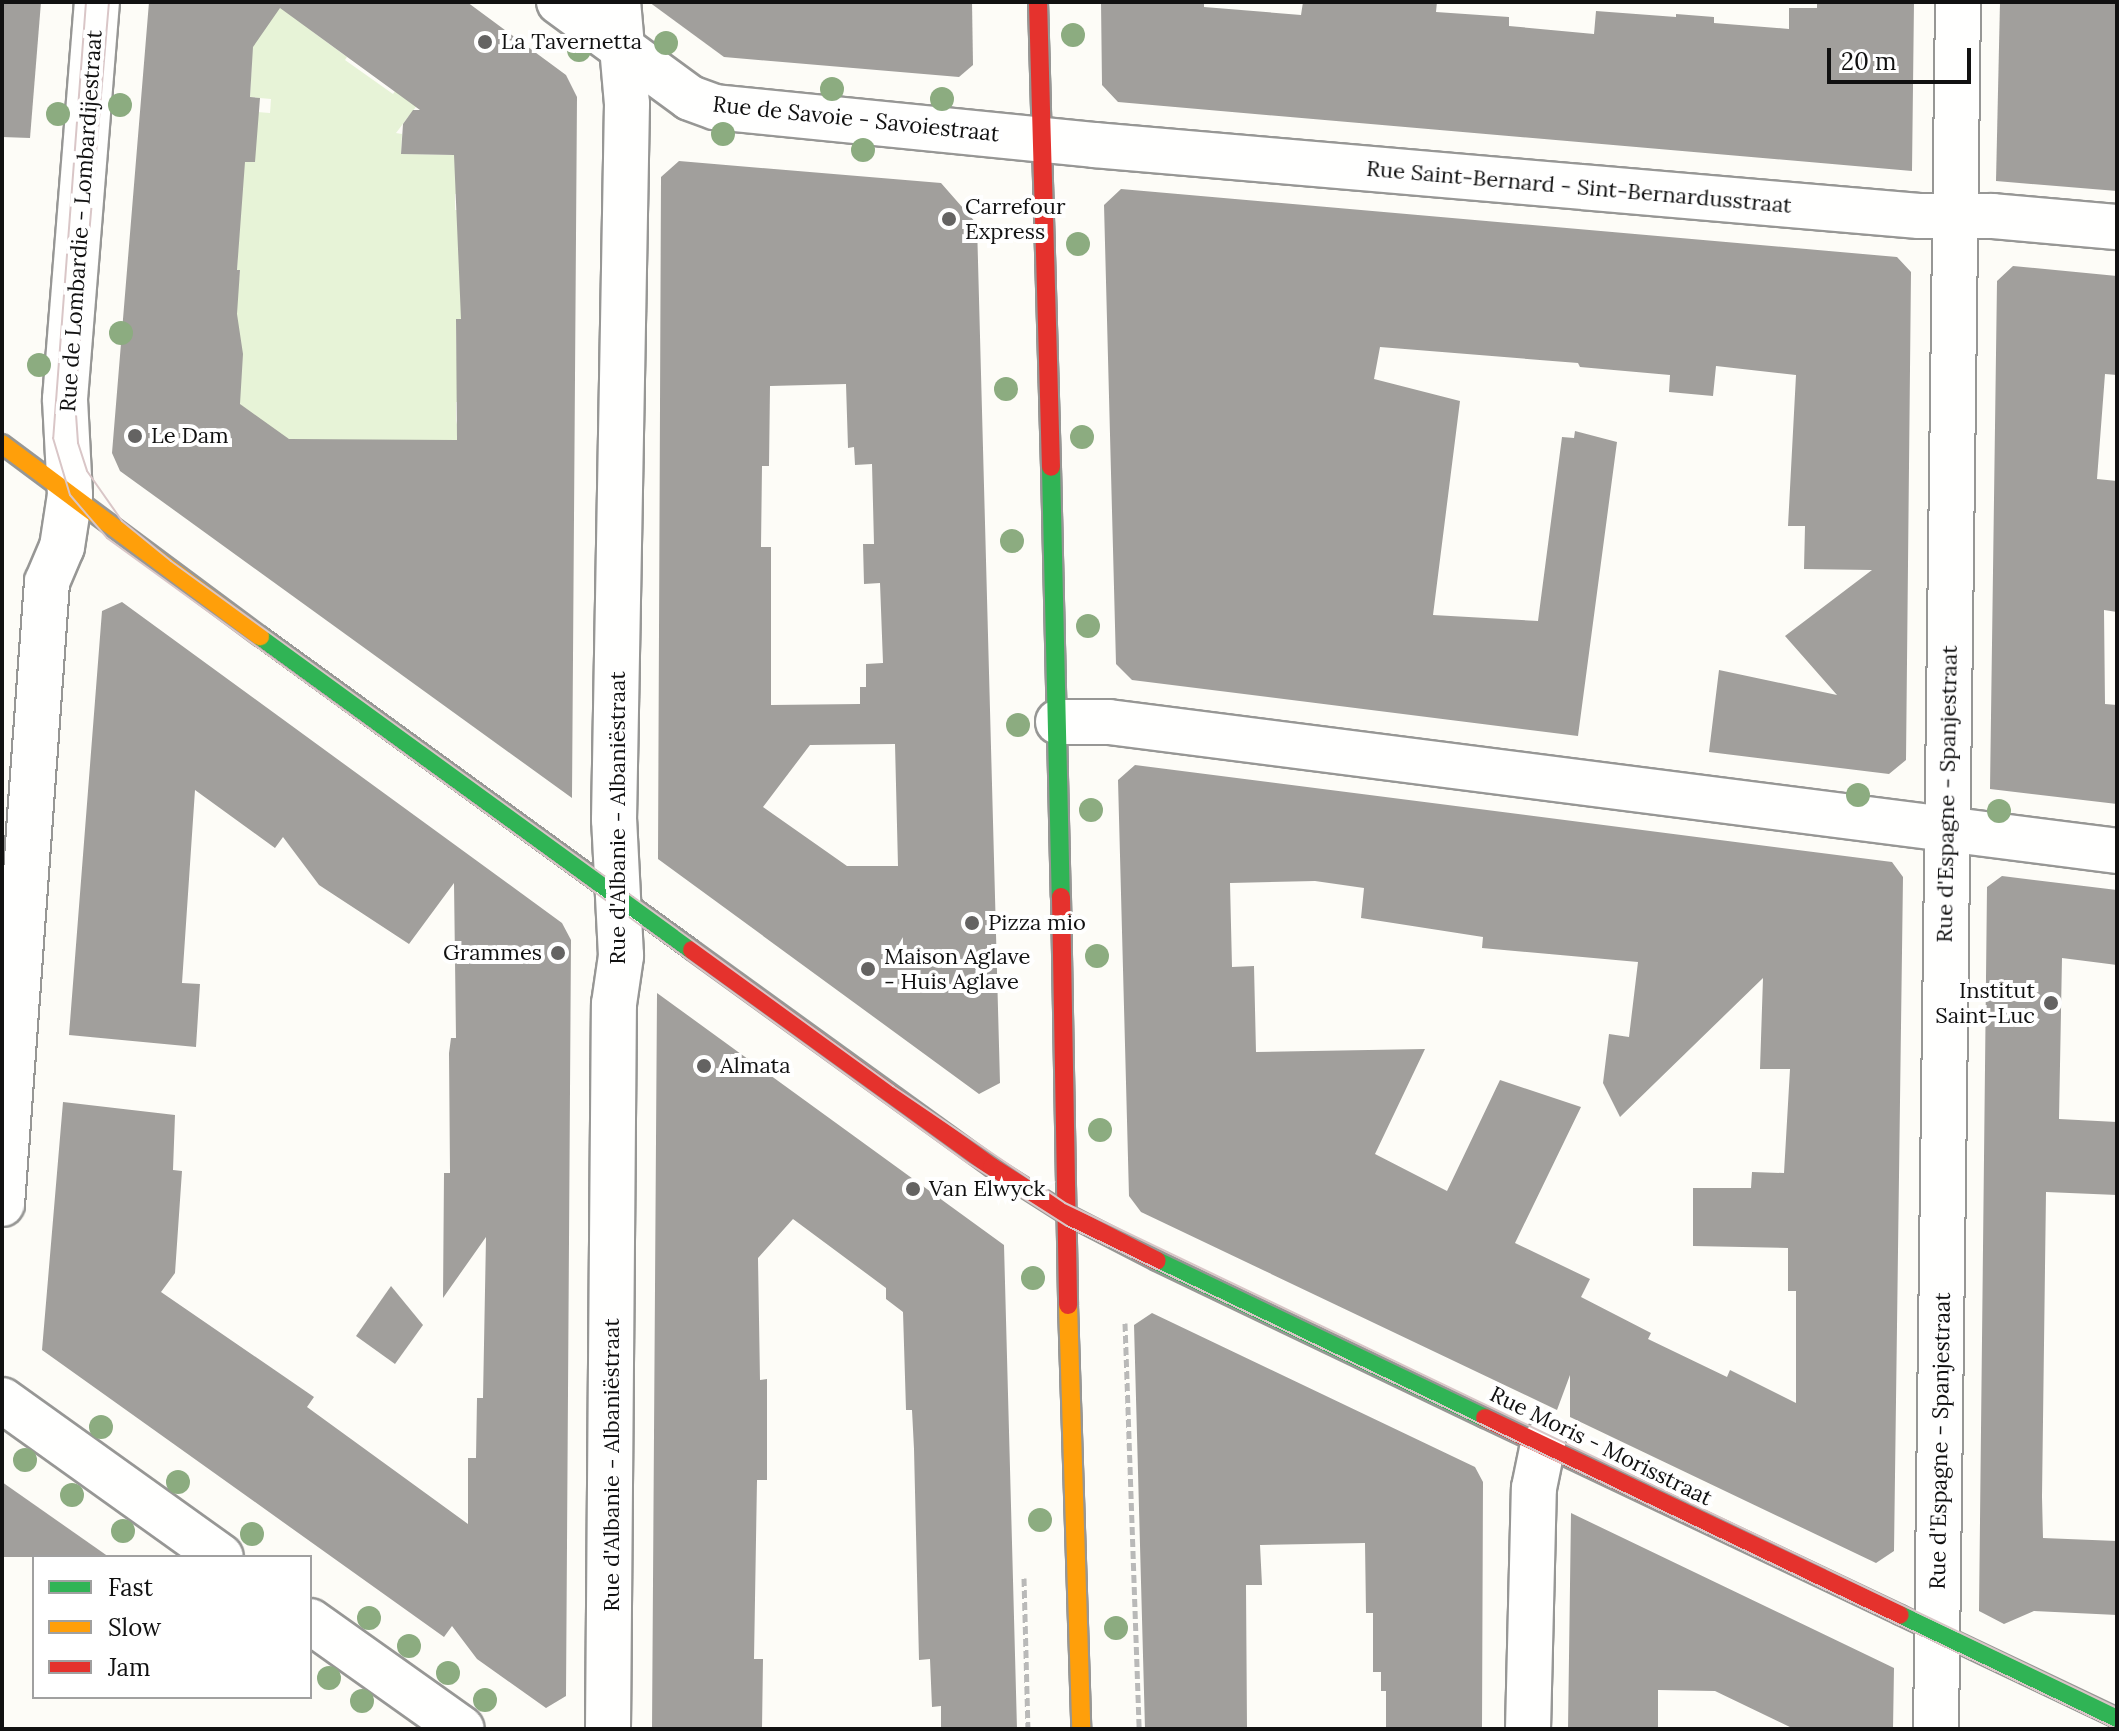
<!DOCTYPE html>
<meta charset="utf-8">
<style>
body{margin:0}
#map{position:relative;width:2119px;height:1731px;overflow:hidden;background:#fdfcf7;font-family:Lora,serif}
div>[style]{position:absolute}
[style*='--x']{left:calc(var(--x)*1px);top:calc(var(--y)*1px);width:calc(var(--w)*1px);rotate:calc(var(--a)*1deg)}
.green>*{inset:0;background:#e7f3d7}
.building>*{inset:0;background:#a19f9c}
.path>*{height:5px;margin-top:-2.5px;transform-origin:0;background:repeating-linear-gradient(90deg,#b9b9b8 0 8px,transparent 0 12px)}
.roads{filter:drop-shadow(2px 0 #979795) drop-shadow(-2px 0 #979795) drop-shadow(0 2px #979795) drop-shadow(0 -2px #979795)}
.street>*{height:44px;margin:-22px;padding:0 22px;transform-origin:22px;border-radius:22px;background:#fffffe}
.fast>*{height:18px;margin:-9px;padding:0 9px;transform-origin:9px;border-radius:9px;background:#30b455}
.slow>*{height:18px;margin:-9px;padding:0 9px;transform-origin:9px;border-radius:9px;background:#ff9f0a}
.jam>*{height:18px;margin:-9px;padding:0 9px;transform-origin:9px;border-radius:9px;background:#e5322d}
.tram>*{height:2px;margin:-1px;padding:0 1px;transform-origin:1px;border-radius:1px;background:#d9c6c7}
.trees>*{width:24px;height:24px;margin:-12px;border-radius:50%;background:#8cac80}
.dots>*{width:22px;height:22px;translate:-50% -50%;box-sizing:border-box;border:4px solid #fff;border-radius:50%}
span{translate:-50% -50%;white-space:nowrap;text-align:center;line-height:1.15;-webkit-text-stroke:8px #fff;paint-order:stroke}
.poi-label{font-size:22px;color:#111}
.left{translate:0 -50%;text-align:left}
.right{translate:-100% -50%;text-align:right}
.street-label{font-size:22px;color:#111}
.frame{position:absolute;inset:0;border:4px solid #111;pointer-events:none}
.legend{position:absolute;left:32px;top:1555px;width:280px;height:144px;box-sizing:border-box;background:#fff;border:2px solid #a0a0a0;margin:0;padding:10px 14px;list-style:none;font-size:24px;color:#111}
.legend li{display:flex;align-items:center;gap:16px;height:40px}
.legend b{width:40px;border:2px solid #a0a0a0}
.scale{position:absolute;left:1827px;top:48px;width:144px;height:36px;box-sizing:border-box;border:4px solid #111;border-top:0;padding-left:10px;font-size:24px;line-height:28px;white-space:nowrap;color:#111;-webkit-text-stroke:6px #fff;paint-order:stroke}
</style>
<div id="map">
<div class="green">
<div style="clip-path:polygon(223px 2px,284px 2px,313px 32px,347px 57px,345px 60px,393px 94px,404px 79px,425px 95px,396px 133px,402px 134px,401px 154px,467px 155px,467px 194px,455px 194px,455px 210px,477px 210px,475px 319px,456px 320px,456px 335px,457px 360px,474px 401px,456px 402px,456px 420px,477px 519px,223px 418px,240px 271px,237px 270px,246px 111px,270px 113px,271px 99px,250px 97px,252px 57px)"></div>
</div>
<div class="building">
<div style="clip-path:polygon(2px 2px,41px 2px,30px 138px,2px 137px)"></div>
<div style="clip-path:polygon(evenodd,149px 2px,467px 2px,566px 75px,577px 97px,572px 798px,120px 471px,112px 453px,149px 2px,280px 8px,420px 110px,413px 110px,403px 124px,401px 154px,454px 155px,461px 319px,456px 319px,457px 440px,289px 439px,240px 404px,243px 354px,237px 314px,240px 270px,237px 270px,245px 162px,255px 162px,260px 98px,250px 97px,253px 47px,280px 8px)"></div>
<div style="clip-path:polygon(649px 2px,972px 2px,973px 65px,959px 77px,724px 57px)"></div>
<div style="clip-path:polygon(1101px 2px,1204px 2px,1204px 7px,1301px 15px,1303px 2px,1437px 2px,1436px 12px,1509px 17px,1509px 26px,1594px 34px,1596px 11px,1676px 17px,1676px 14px,1714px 17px,1714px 23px,1789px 29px,1789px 8px,1817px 8px,1817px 2px,1914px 2px,1912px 171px,1118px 102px,1102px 85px)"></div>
<div style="clip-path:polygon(2000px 2px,2117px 2px,2117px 191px,1996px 181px)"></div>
<div style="clip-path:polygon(evenodd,679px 161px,941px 183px,977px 224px,1000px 1083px,979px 1094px,658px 859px,661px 177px,679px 161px,846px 384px,848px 448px,854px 447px,855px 465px,872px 464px,874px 544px,863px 544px,864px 584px,880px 583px,883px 663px,866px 664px,866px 687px,860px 687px,860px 704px,771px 705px,771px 547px,761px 547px,762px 466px,769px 466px,770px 386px,846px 384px,679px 161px,895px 744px,898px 866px,847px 866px,763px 807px,810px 745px,895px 744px)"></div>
<div style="clip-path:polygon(1121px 189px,1897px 257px,1911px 272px,1906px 760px,1889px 774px,1709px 752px,1719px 670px,1837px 695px,1785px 636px,1872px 570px,1804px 569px,1805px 526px,1788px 526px,1796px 375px,1716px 366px,1713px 396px,1669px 392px,1670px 375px,1580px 367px,1578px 363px,1380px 347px,1374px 379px,1460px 401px,1433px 615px,1538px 621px,1562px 437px,1574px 438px,1575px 431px,1617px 442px,1578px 736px,1132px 680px,1116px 664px,1104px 205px)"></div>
<div style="clip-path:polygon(2013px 266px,2117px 276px,2117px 375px,2105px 374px,2097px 479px,2117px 481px,2117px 612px,2104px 610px,2105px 704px,2117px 705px,2117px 804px,1990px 789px,1997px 281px)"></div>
<div style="clip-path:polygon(122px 602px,562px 923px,571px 940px,566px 1696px,546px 1708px,477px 1659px,452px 1626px,444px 1637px,42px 1350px,63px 1102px,175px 1115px,173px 1170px,182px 1171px,175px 1273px,161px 1292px,314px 1397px,307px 1407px,468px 1524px,468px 1458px,476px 1458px,477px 1398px,483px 1398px,486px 1237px,443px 1298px,444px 1173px,450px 1173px,449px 1053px,451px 1038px,456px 1038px,454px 883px,409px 944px,319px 885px,283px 837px,275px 848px,195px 790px,182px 983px,200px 984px,196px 1047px,69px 1035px,102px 611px)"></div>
<div style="clip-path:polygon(evenodd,1135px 765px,1892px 862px,1903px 877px,1894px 1551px,1876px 1563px,1570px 1417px,1570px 1375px,1557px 1410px,1141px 1212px,1129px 1196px,1118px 780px,1135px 765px,1315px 881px,1364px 888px,1361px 918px,1483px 937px,1482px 948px,1638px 962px,1629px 1037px,1609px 1034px,1603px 1083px,1620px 1117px,1763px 978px,1760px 1069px,1790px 1069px,1784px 1173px,1752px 1172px,1751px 1188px,1693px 1188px,1693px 1246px,1788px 1248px,1788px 1291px,1796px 1291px,1796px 1403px,1730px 1370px,1727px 1377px,1648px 1339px,1651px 1333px,1581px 1297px,1590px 1279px,1515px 1243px,1581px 1107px,1500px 1080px,1447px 1191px,1375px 1154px,1425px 1049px,1256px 1052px,1254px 966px,1232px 967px,1230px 883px,1315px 881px)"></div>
<div style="clip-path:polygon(2002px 876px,2117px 890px,2117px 965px,2062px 958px,2059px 1119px,2117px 1122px,2117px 1195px,2046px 1192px,2042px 1497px,2043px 1538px,2117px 1541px,2117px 1615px,2034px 1611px,2004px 1624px,1979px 1611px,1987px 887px)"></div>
<div style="clip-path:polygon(657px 993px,1004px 1245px,1017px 1729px,941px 1729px,941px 1706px,932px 1707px,930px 1659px,919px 1660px,914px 1449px,912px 1410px,906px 1410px,903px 1312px,886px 1299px,886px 1288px,793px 1219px,758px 1258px,760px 1380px,767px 1379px,767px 1480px,757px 1480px,754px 1659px,763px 1659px,762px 1729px,652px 1729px)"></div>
<div style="clip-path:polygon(391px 1286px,423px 1325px,395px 1364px,356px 1336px)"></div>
<div style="clip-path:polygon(1152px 1313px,1475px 1467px,1483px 1482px,1482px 1729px,1386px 1729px,1386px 1691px,1381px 1691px,1381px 1672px,1373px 1672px,1373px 1613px,1366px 1613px,1365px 1543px,1260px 1545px,1262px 1585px,1246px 1585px,1247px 1729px,1145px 1729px,1134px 1325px)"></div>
<div style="clip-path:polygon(2px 1482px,109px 1557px,2px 1557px)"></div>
<div style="clip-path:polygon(1571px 1513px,1894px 1668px,1893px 1729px,1794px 1729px,1715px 1691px,1658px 1690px,1658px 1729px,1568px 1729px)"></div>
</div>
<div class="path">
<div style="--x:1125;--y:1323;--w:406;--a:88"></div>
<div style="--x:1024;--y:1578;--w:151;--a:88.5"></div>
</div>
<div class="roads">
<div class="street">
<div style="--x:559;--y:2;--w:162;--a:36.2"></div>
<div style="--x:690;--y:98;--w:27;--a:20"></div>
<div style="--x:715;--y:107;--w:381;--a:5.7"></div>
<div style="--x:1094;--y:145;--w:828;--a:4.92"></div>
<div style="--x:1919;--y:216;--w:74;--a:0"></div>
<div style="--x:1993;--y:216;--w:124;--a:5.1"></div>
<div style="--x:1058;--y:722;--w:51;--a:0"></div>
<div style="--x:1109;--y:722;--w:1016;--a:7.29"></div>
<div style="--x:2;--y:1204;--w:624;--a:-85.86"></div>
<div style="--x:47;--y:582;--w:38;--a:-67"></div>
<div style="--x:62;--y:547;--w:53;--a:-81.3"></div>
<div style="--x:70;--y:495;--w:96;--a:-93"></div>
<div style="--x:65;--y:399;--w:398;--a:-85.4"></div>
<div style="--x:2;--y:1400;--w:269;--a:35.6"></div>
<div style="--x:310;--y:1621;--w:186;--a:35.4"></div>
<div style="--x:608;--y:1729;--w:725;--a:-89.53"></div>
<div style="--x:614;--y:1004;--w:49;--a:-81.7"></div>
<div style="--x:621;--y:956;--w:136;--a:-92.9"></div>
<div style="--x:614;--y:820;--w:716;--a:-88.96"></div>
<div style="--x:627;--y:104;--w:102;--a:-95"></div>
<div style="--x:1528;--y:1729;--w:241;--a:-88.6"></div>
<div style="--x:1534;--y:1488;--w:45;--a:-78.4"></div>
<div style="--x:1936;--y:1729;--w:1727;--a:-89.27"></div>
</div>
<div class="fast">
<div style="--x:1051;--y:467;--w:430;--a:88.7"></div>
<div style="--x:260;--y:636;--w:534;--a:36.01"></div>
<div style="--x:1157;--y:1261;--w:364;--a:25.6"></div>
<div style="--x:1900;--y:1615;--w:240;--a:25.4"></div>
</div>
<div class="slow">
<div style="--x:2;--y:444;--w:322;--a:36.7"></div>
<div style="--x:1068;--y:1305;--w:424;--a:88.2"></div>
</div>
<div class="jam">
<div style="--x:1038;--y:2;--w:465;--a:88.4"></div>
<div style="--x:1061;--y:897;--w:408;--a:89"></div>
<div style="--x:692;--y:950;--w:370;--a:35.9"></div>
<div style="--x:992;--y:1167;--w:88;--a:32.4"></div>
<div style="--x:1066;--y:1214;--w:102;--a:27.3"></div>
<div style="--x:1485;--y:1418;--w:459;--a:25.4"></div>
</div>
</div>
<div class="tram">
<div style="--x:86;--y:2;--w:437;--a:94.3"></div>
<div style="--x:53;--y:438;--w:59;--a:73.4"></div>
<div style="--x:70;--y:495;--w:57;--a:49.3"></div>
<div style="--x:107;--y:538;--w:1064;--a:35.98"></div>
<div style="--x:968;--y:1163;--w:117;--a:32.5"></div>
<div style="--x:1067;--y:1226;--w:1164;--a:25.6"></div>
<div style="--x:109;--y:2;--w:399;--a:94.9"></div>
<div style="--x:75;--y:400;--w:43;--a:86"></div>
<div style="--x:78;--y:443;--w:29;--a:72"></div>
<div style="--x:87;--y:471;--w:61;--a:55"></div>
<div style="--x:122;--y:521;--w:63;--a:39.2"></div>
<div style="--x:171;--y:561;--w:893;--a:36.02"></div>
<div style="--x:893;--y:1086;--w:208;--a:34.2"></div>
<div style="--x:1065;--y:1203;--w:1167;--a:25.64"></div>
</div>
<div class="trees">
<div style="left:1073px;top:35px"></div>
<div style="left:666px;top:43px"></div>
<div style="left:579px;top:50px"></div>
<div style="left:832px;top:89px"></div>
<div style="left:942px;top:99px"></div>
<div style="left:120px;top:105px"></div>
<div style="left:58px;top:114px"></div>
<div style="left:723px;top:134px"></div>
<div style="left:863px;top:150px"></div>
<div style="left:1078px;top:244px"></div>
<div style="left:121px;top:333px"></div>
<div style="left:39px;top:365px"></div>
<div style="left:1006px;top:389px"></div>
<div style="left:1082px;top:437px"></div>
<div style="left:1012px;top:541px"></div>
<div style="left:1088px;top:626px"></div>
<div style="left:1018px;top:725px"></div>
<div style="left:1858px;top:795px"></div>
<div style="left:1091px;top:810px"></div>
<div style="left:1999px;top:811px"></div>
<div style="left:1097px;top:956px"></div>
<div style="left:1100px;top:1130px"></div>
<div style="left:1033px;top:1278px"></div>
<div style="left:101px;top:1427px"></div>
<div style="left:25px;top:1460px"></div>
<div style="left:178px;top:1482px"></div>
<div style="left:72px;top:1495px"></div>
<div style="left:1040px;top:1520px"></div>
<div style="left:123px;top:1531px"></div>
<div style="left:252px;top:1534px"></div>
<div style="left:369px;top:1618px"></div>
<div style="left:1116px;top:1628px"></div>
<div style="left:409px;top:1646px"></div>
<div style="left:448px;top:1673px"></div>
<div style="left:329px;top:1678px"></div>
<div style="left:485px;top:1700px"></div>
<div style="left:362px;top:1701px"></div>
</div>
<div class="dots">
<div style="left:485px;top:42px;background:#646362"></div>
<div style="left:949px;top:219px;background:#646362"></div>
<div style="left:135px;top:436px;background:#646362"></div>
<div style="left:972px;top:923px;background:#646362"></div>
<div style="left:558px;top:953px;background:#646362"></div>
<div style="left:868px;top:969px;background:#646362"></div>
<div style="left:2051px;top:1003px;background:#646362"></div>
<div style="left:704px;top:1066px;background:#646362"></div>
<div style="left:913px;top:1189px;background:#646362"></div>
</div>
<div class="poi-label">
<span class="left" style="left:501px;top:42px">La Tavernetta</span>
<span class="left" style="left:965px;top:219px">Carrefour<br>Express</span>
<span class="left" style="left:151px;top:436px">Le Dam</span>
<span class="left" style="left:988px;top:923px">Pizza mio</span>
<span class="right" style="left:542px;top:953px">Grammes</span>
<span class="left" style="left:884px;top:969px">Maison Aglave<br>- Huis Aglave</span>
<span class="right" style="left:2035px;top:1003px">Institut<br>Saint-Luc</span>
<span class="left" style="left:720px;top:1066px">Almata</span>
<span class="left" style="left:929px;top:1189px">Van Elwyck</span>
</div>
<div class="street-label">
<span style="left:856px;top:119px;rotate:6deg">Rue de Savoie - Savoiestraat</span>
<span style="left:1579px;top:187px;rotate:5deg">Rue Saint-Bernard - Sint-Bernardusstraat</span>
<span style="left:81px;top:221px;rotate:-86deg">Rue de Lombardie - Lombardijestraat</span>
<span style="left:1947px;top:794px;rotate:-89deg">Rue d'Espagne - Spanjestraat</span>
<span style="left:618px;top:818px;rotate:-90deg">Rue d'Albanie - Albaniëstraat</span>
<span style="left:1940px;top:1441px;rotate:-89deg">Rue d'Espagne - Spanjestraat</span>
<span style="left:1601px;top:1446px;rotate:26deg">Rue Moris - Morisstraat</span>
<span style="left:612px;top:1465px;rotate:-90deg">Rue d'Albanie - Albaniëstraat</span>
</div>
<div class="frame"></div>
<ul class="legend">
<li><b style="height:10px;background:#30b455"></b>Fast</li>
<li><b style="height:10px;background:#ff9f0a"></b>Slow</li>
<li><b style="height:10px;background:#e5322d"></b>Jam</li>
</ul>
<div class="scale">20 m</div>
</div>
